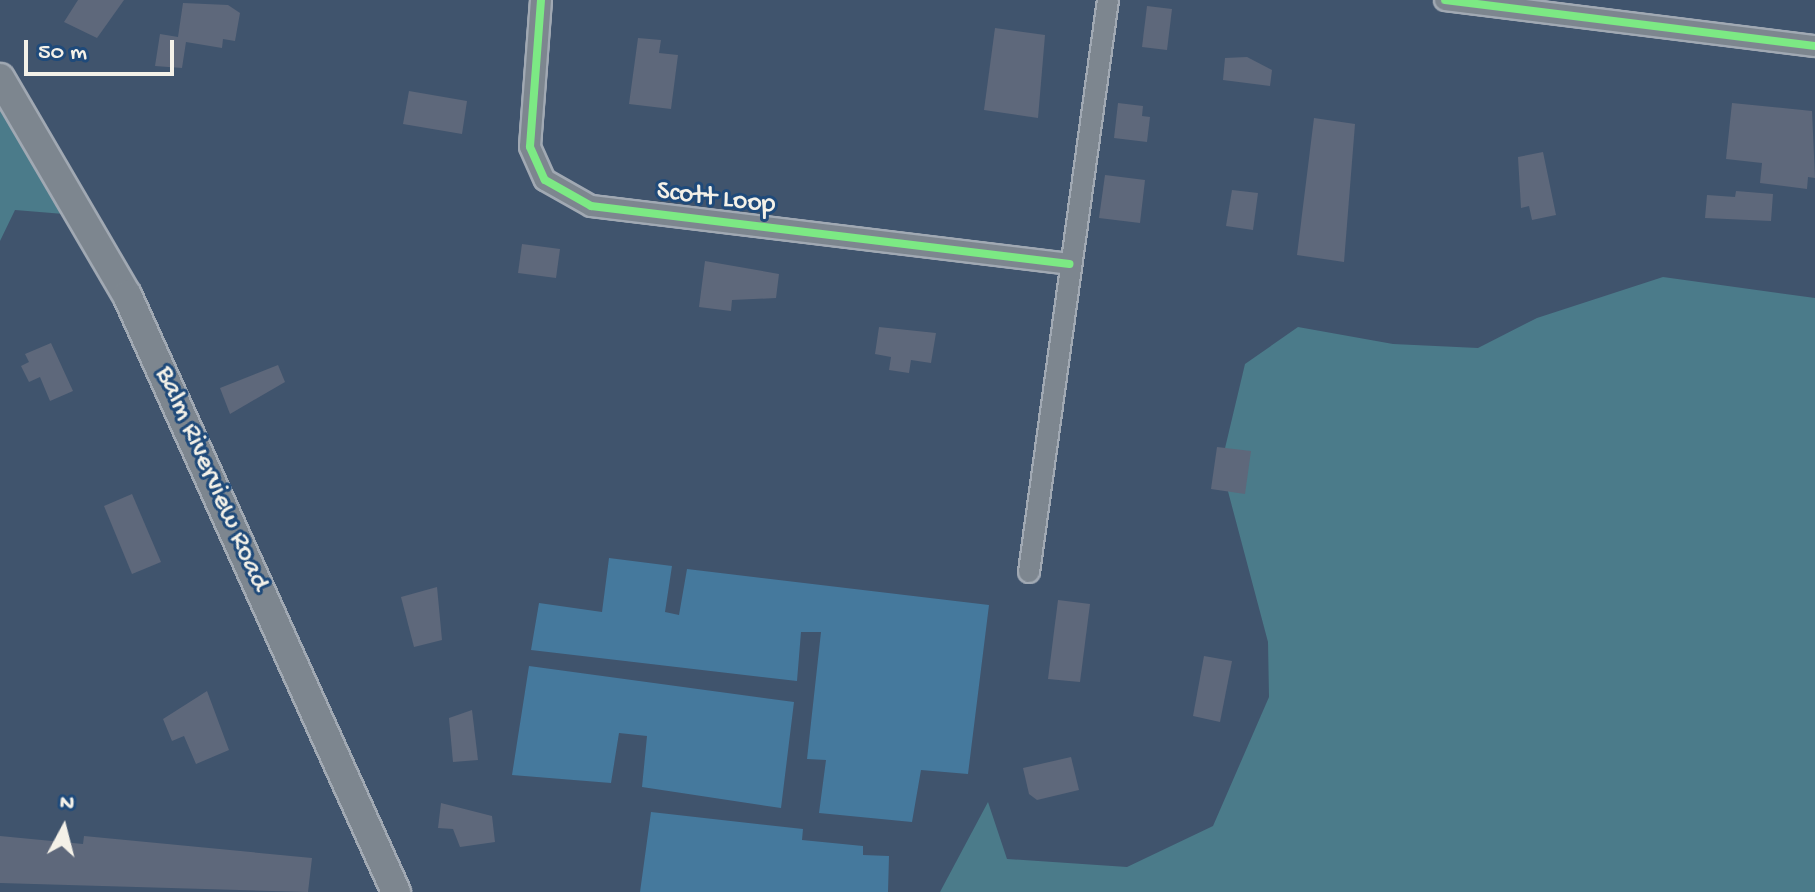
<!DOCTYPE html>
<style>
body{margin:0}
#map{position:relative;width:1815px;height:892px;overflow:hidden;background:#40546d;font-family:"Gochi Hand",sans-serif}
div>[style]{position:absolute}
[style*='--x']{left:calc(var(--x)*1px);top:calc(var(--y)*1px);width:calc(var(--w)*1px);rotate:calc(var(--a)*1deg)}
.green>*{inset:0;background:#4b7b8a}
.water>*{inset:0;background:#45799d}
.building>*{inset:0;background:#5e687b}
.roads{filter:drop-shadow(2px 0 #a1a9b3) drop-shadow(-2px 0 #a1a9b3) drop-shadow(0 2px #a1a9b3) drop-shadow(0 -2px #a1a9b3)}
.minor>*{height:20px;margin:-10px;padding:0 10px;transform-origin:10px;border-radius:10px;background:#7d868f}
.secondary>*{height:28px;margin:-14px;padding:0 14px;transform-origin:14px;border-radius:14px;background:#7d868f}
.cycleway>*{height:8px;margin:-4px;padding:0 4px;transform-origin:4px;border-radius:4px;background:#7ce984}
span{translate:-50% -50%;white-space:nowrap;text-align:center;line-height:1.15;-webkit-text-stroke:6px #1f4a7a;paint-order:stroke}
.street-label{font-size:28px;color:#f4f1e8}
.north{position:absolute;left:24px;top:788px;width:80px;height:80px;-webkit-text-stroke:6px #1f4a7a;paint-order:stroke;rotate:7deg;font-size:22px;font-weight:700;line-height:32px;text-align:center;color:#f4f1e8}
.north::after{content:'';display:block;margin:auto;width:28px;height:36px;background:#f4f1e8;clip-path:polygon(50% 0,100% 100%,50% 72%,0 100%)}
.scale{position:absolute;left:24px;top:40px;width:150px;height:36px;box-sizing:border-box;border:4px solid #f4f1e8;border-top:0;padding-left:10px;font-size:24px;line-height:28px;white-space:nowrap;color:#f4f1e8;-webkit-text-stroke:6px #1f4a7a;paint-order:stroke}
</style>
<div id="map">
<div class="green">
<div style="clip-path:polygon(0 99px,64px 214px,15px 210px,0 241px)"></div>
<div style="clip-path:polygon(1663px 277px,1815px 298px,1815px 892px,940px 892px,988px 802px,1007px 859px,1127px 867px,1213px 826px,1269px 697px,1268px 642px,1221px 465px,1245px 364px,1298px 327px,1393px 344px,1478px 348px,1537px 318px)"></div>
</div>
<div class="water">
<div style="clip-path:polygon(609px 558px,672px 566px,665px 612px,679px 615px,687px 569px,989px 605px,968px 774px,921px 770px,912px 822px,819px 813px,826px 760px,807px 759px,821px 632px,801px 632px,797px 681px,531px 650px,539px 603px,602px 612px)"></div>
<div style="clip-path:polygon(529px 666px,794px 702px,781px 808px,642px 787px,647px 736px,619px 733px,611px 783px,512px 775px)"></div>
<div style="clip-path:polygon(651px 812px,803px 829px,802px 840px,863px 846px,863px 855px,889px 856px,888px 892px,640px 892px)"></div>
</div>
<div class="building">
<div style="clip-path:polygon(78px 0,124px 0,97px 38px,64px 22px)"></div>
<div style="clip-path:polygon(183px 3px,228px 5px,240px 13px,235px 41px,223px 39px,222px 48px,186px 42px,182px 68px,155px 66px,160px 34px,178px 37px)"></div>
<div style="clip-path:polygon(1147px 6px,1172px 9px,1167px 50px,1142px 47px)"></div>
<div style="clip-path:polygon(995px 28px,1045px 35px,1038px 118px,984px 110px)"></div>
<div style="clip-path:polygon(638px 38px,661px 40px,659px 53px,678px 55px,671px 109px,629px 104px)"></div>
<div style="clip-path:polygon(1247px 57px,1272px 70px,1270px 86px,1223px 80px,1225px 58px)"></div>
<div style="clip-path:polygon(409px 91px,467px 101px,462px 134px,403px 124px)"></div>
<div style="clip-path:polygon(1118px 103px,1143px 106px,1142px 116px,1150px 117px,1147px 142px,1114px 138px)"></div>
<div style="clip-path:polygon(1732px 103px,1812px 111px,1815px 178px,1808px 177px,1807px 189px,1760px 183px,1762px 163px,1726px 159px)"></div>
<div style="clip-path:polygon(1314px 118px,1355px 124px,1344px 262px,1297px 255px)"></div>
<div style="clip-path:polygon(1543px 152px,1556px 215px,1532px 220px,1529px 206px,1521px 208px,1518px 157px)"></div>
<div style="clip-path:polygon(1105px 175px,1145px 180px,1140px 223px,1099px 218px)"></div>
<div style="clip-path:polygon(1232px 190px,1258px 193px,1253px 230px,1226px 226px)"></div>
<div style="clip-path:polygon(1736px 191px,1773px 194px,1771px 221px,1705px 218px,1707px 195px,1735px 197px)"></div>
<div style="clip-path:polygon(522px 244px,560px 249px,556px 278px,518px 273px)"></div>
<div style="clip-path:polygon(705px 261px,779px 274px,776px 298px,732px 300px,731px 311px,699px 307px)"></div>
<div style="clip-path:polygon(879px 327px,936px 333px,931px 363px,911px 360px,909px 373px,889px 370px,891px 357px,875px 354px)"></div>
<div style="clip-path:polygon(51px 343px,73px 391px,50px 401px,40px 377px,29px 382px,21px 366px,29px 362px,25px 354px)"></div>
<div style="clip-path:polygon(278px 365px,285px 382px,230px 414px,220px 388px)"></div>
<div style="clip-path:polygon(1217px 447px,1251px 451px,1245px 494px,1211px 489px)"></div>
<div style="clip-path:polygon(132px 494px,161px 562px,132px 574px,104px 506px)"></div>
<div style="clip-path:polygon(437px 587px,442px 640px,414px 647px,401px 597px)"></div>
<div style="clip-path:polygon(1058px 600px,1090px 604px,1080px 682px,1048px 679px)"></div>
<div style="clip-path:polygon(1204px 656px,1232px 661px,1220px 722px,1193px 716px)"></div>
<div style="clip-path:polygon(207px 691px,229px 750px,196px 764px,184px 736px,172px 741px,163px 719px)"></div>
<div style="clip-path:polygon(472px 710px,478px 760px,453px 762px,449px 718px)"></div>
<div style="clip-path:polygon(1071px 757px,1079px 790px,1037px 800px,1029px 794px,1023px 768px)"></div>
<div style="clip-path:polygon(441px 803px,492px 816px,495px 842px,460px 847px,453px 829px,438px 828px)"></div>
<div style="clip-path:polygon(0 836px,83px 844px,84px 836px,312px 858px,308px 892px,0 883px)"></div>
</div>
<div class="roads">
<div class="minor">
<div style="--x:541;--y:0;--w:147;--a:94.3"></div>
<div style="--x:530;--y:147;--w:36;--a:66"></div>
<div style="--x:545;--y:180;--w:53;--a:29.5"></div>
<div style="--x:591;--y:206;--w:482;--a:6.9"></div>
<div style="--x:1445;--y:0;--w:373;--a:7.1"></div>
<div style="--x:1029;--y:572;--w:577;--a:-82.14"></div>
</div>
<div class="secondary">
<div style="--x:0;--y:78;--w:251;--a:59.7"></div>
<div style="--x:127;--y:295;--w:655;--a:65.74"></div>
</div>
</div>
<div class="cycleway">
<div style="--x:541;--y:0;--w:147;--a:94.3"></div>
<div style="--x:530;--y:147;--w:36;--a:66"></div>
<div style="--x:545;--y:180;--w:53;--a:29.5"></div>
<div style="--x:591;--y:206;--w:482;--a:6.9"></div>
<div style="--x:1445;--y:0;--w:373;--a:7.1"></div>
</div>
<div class="street-label">
<span style="left:716px;top:199px;rotate:7deg">Scott Loop</span>
<span style="left:211px;top:479px;rotate:66deg">Balm Riverview Road</span>
</div>
<div class="north">N</div>
<div class="scale">50 m</div>
</div>
